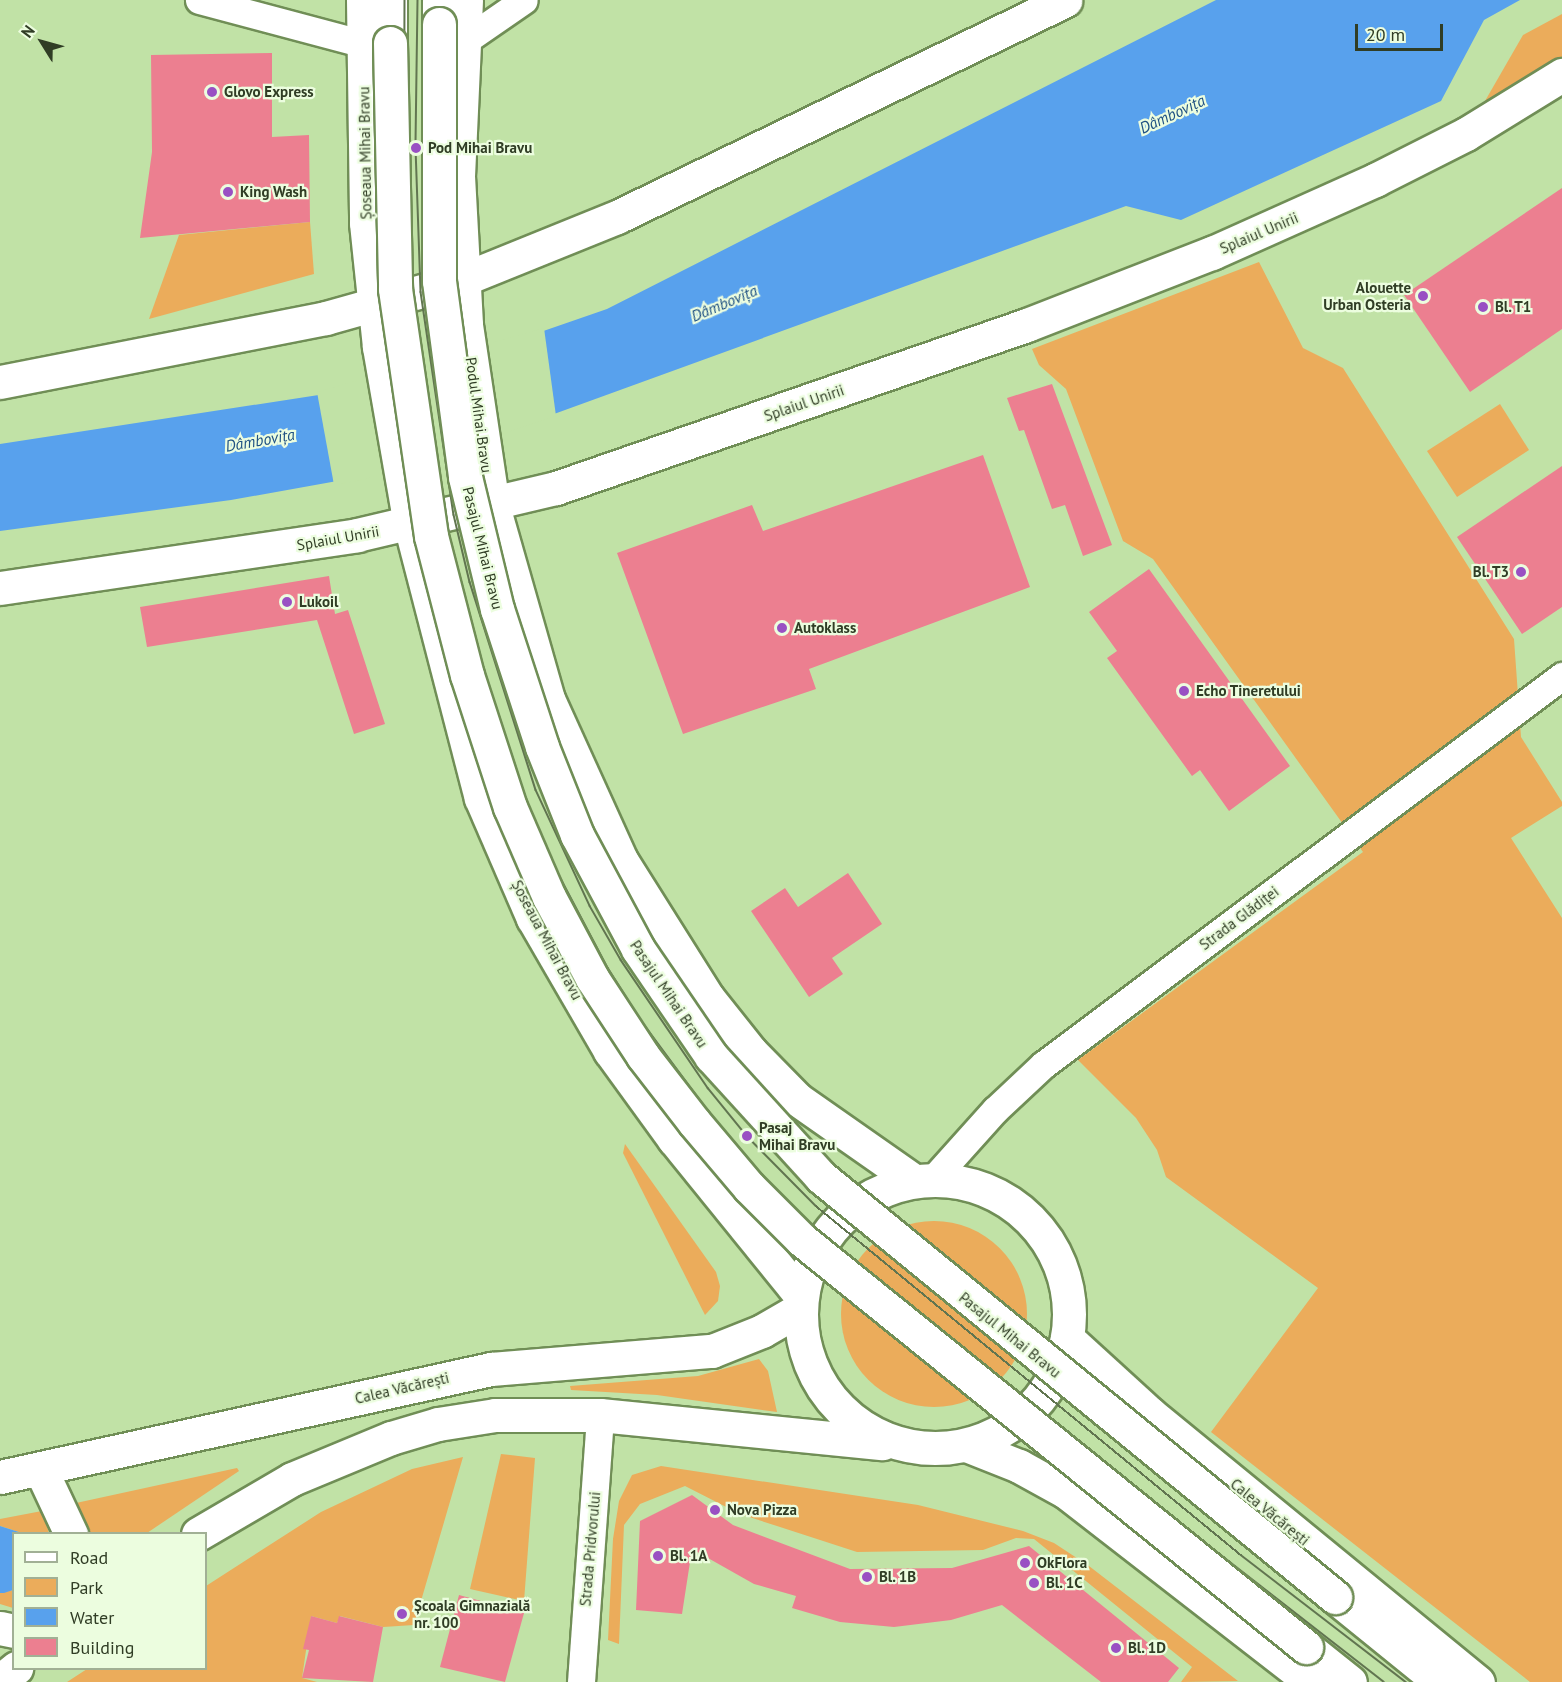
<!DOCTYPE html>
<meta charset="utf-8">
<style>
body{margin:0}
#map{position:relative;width:1562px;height:1682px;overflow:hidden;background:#c1e2a6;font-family:"PT Sans",sans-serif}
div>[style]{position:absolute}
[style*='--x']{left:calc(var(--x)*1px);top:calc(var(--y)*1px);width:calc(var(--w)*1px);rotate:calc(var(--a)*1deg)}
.green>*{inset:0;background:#ebac5b}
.round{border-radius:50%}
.water>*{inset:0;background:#58a1ed}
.pier>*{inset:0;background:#c1e2a6}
.building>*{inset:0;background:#ec7f90}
.roads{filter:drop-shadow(2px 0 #708e56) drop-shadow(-2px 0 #708e56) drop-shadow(0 2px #708e56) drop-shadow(0 -2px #708e56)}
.minor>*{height:27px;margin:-13.5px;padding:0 13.5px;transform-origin:13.5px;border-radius:13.5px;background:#fff}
.secondary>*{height:33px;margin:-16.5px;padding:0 16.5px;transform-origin:16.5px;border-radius:16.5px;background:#fff}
.primary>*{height:33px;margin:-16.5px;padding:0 16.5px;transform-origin:16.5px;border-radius:16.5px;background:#fff}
.primary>.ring{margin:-16.5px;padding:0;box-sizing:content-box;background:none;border:33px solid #fff;border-radius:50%}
.tram>*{height:1.5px;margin:-0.75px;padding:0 0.75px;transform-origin:0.75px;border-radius:0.75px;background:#617550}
.bridges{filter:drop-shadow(2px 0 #708e56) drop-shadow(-2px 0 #708e56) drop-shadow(0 2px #708e56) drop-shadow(0 -2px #708e56)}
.primary-bridge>*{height:33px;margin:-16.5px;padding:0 16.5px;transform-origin:16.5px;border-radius:16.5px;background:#fff}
.dots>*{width:16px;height:16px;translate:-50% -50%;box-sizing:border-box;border:3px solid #ecfddf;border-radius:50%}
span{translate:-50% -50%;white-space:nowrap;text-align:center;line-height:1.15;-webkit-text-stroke:4.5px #ecfddf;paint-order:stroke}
.poi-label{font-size:15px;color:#303d25;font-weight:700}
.left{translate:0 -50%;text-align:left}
.right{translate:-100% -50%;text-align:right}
.street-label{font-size:15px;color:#303d25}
.water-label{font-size:16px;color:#1f5183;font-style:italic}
.legend{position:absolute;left:12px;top:1532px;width:195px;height:138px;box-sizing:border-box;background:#ecfddf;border:2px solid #a1b095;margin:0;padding:8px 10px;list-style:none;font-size:18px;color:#303d25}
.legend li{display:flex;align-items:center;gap:12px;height:30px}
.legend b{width:30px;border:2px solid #a1b095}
.north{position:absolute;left:12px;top:12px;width:60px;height:60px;-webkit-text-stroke:4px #ecfddf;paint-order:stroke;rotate:307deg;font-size:16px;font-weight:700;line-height:24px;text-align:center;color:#303d25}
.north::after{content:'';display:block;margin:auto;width:21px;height:27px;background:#303d25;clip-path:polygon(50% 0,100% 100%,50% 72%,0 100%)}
.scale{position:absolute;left:1355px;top:24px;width:88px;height:27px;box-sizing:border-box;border:3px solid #303d25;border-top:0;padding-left:8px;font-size:18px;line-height:21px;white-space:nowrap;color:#303d25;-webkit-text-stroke:4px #ecfddf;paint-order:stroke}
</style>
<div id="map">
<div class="green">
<div style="clip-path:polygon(1562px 14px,1562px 75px,1466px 134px,1523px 35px)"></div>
<div style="clip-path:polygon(310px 222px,314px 274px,149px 319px,179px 235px)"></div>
<div style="clip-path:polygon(1259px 262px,1303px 348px,1343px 368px,1514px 639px,1521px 737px,1562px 802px,1562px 806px,1511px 838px,1562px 918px,1562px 1682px,1530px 1682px,1211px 1432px,1318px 1288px,1166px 1177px,1157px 1150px,1136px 1118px,1078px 1060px,1363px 852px,1153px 559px,1123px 541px,1066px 389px,1039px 365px,1032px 349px)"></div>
<div style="clip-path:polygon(1500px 404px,1529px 450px,1457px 497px,1427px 451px)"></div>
<div style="clip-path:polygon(625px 1144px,716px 1272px,720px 1286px,718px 1301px,705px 1315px,623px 1153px)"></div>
<div class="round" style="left:841px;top:1221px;width:186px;height:186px"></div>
<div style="clip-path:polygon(759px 1359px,768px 1371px,777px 1412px,657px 1395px,571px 1390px,570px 1386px,698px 1376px)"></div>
<div style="clip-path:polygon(501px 1454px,535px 1458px,524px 1601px,470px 1589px)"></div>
<div style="clip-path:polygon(463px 1457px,414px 1625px,383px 1627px,340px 1616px,337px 1623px,311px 1616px,302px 1678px,317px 1682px,67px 1682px,87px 1669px,206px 1668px,206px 1586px,321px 1512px,412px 1469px)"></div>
<div style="clip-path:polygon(661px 1466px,918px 1505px,1023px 1531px,1054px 1543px,1089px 1566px,1238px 1681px,1181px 1682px,1192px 1667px,1034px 1539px,1016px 1538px,983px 1550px,857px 1552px,740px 1514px,685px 1486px,640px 1504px,624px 1525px,619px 1644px,608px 1640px,613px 1539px,619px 1501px,632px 1475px)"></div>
<div style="clip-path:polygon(237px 1468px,239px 1471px,147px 1533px,83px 1533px,76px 1503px)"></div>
<div style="clip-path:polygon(42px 1511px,49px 1533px,22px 1533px,0 1526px,0 1519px)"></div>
<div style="clip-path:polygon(13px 1590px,13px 1608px,0 1604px,0 1593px)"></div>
</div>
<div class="water">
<div style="clip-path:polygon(1216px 0,1520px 0,1484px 20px,1441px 101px,1181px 220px,1126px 206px,532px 422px,365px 476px,231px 500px,0 531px,0 444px,338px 392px,506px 344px,607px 309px)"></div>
<div style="clip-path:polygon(0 1526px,22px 1533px,14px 1534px,13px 1590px,4px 1593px,0 1593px)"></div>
</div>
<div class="pier">
<div style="clip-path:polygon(544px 328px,556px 416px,366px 479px,334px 485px,317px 392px)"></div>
</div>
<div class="building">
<div style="clip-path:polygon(272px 53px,272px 137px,309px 135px,310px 222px,140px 238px,152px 152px,151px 55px)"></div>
<div style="clip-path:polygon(1562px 188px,1562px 329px,1470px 392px,1404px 295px)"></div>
<div style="clip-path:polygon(1052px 384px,1112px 545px,1083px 556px,1065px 505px,1052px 509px,1024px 430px,1019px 431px,1007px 398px)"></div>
<div style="clip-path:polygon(983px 455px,1030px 587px,809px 669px,816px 689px,683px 734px,617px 553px,752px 505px,763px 531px)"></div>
<div style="clip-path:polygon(1562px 466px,1562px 607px,1522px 634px,1457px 537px)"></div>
<div style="clip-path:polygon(1149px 569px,1290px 766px,1229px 811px,1200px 770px,1192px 776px,1107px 658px,1117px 651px,1089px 612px)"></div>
<div style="clip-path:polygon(329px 576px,335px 614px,348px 610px,385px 724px,354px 734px,317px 620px,147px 647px,140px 607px)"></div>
<div style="clip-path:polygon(848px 873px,882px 924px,832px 958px,843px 974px,809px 997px,751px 911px,785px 888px,798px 907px)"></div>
<div style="clip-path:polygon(692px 1495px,733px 1525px,850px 1569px,952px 1568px,1029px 1546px,1179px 1668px,1168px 1682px,1101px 1682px,1002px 1605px,951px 1620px,894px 1627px,840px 1622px,792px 1608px,796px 1596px,754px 1584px,692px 1549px,682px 1614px,636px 1610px,640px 1521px)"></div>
<div style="clip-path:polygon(459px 1595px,524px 1613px,505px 1682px,440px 1667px)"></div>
<div style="clip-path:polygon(311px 1616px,337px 1623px,339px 1616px,383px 1627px,373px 1682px,302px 1678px,309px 1650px,303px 1649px)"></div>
</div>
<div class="roads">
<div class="minor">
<div style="--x:199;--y:0;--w:171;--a:14.9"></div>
<div style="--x:466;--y:40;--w:70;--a:-34.6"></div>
<div style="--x:933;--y:1179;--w:93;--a:-48.1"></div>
<div style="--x:995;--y:1110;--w:66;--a:-43.2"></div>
<div style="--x:1043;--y:1065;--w:649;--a:-36.85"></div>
<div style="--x:581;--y:1682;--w:268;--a:-85.9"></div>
</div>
<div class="secondary">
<div style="--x:0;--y:382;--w:332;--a:-11.1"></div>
<div style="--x:326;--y:318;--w:140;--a:-15.7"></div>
<div style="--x:461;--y:280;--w:168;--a:-22"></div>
<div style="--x:617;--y:217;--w:498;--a:-25.8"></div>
<div style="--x:0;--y:588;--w:361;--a:-8.4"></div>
<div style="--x:357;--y:535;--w:204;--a:-13.3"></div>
<div style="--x:556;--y:488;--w:498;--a:-19.1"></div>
<div style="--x:1027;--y:325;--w:199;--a:-21.3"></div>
<div style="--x:1212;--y:253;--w:179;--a:-24.1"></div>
<div style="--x:1375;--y:180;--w:102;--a:-26.8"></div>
<div style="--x:1466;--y:134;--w:113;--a:-31.6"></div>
<div style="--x:0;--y:1628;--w:14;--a:12"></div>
</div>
<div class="primary">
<div style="--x:363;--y:0;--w:223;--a:89.2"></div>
<div style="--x:366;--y:223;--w:125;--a:84"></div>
<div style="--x:379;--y:347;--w:180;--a:80.1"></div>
<div style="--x:410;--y:524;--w:283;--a:75.5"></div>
<div style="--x:481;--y:798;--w:131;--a:66.6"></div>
<div style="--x:533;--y:918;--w:154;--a:59.9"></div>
<div style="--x:610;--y:1051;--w:109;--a:54"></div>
<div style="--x:674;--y:1139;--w:202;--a:51"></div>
<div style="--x:466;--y:0;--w:176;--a:92.6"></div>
<div style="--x:458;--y:176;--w:149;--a:86.9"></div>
<div style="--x:466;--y:325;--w:183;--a:81.5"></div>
<div style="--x:493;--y:506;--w:201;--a:74.1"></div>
<div style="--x:548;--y:699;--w:177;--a:65.6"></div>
<div style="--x:621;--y:860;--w:163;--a:57.8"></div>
<div style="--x:708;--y:998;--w:69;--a:51.5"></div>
<div style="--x:751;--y:1052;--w:66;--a:45.6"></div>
<div style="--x:797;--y:1099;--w:143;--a:35"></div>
<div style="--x:439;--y:24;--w:24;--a:-90"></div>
<div style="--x:390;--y:43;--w:43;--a:-90"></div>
<div class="ring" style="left:801px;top:1180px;width:235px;height:235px"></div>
<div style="--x:1067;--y:1338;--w:111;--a:42.4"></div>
<div style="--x:1149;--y:1413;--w:425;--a:39.3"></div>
<div style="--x:966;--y:1445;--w:57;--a:21.6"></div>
<div style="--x:1019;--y:1466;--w:54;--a:29"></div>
<div style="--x:1066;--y:1492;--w:310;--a:37.8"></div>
<div style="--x:41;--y:1470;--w:71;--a:64.9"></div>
<div style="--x:0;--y:1477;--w:503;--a:-12.41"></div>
<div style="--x:491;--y:1369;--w:222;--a:-4.7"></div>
<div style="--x:712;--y:1351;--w:54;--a:-21.8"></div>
<div style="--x:762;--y:1331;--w:44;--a:-30.1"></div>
<div style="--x:198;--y:1534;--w:109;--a:-30.3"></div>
<div style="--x:292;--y:1479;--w:107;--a:-22.5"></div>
<div style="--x:391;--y:1438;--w:49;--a:-16.6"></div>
<div style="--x:438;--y:1424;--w:58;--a:-9"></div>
<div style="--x:495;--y:1415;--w:105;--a:0"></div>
<div style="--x:600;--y:1415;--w:284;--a:5.7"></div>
<div style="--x:1335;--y:1597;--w:135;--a:39"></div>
<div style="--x:1306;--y:1647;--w:56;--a:38.5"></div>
<div style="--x:0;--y:1681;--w:21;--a:-39"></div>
</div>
</div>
<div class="tram">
<div style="--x:405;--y:0;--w:245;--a:90.2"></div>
<div style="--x:404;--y:245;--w:50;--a:85.4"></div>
<div style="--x:408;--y:295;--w:271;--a:80.6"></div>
<div style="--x:452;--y:562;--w:129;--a:74.7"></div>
<div style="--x:486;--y:686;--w:115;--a:71.3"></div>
<div style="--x:523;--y:795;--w:60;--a:67.3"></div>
<div style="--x:546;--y:850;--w:133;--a:62.3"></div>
<div style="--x:608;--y:968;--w:60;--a:57.9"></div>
<div style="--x:640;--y:1019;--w:158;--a:53.5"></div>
<div style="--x:734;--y:1146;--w:101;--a:47"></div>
<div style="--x:803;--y:1220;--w:295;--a:39.4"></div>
<div style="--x:1031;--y:1407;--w:447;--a:37.9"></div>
<div style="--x:418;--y:0;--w:148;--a:90.8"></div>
<div style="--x:416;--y:148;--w:144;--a:88"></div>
<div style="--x:421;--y:292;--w:225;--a:81.6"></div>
<div style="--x:454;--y:515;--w:69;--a:76.6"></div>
<div style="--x:470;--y:582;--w:218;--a:72.4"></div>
<div style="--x:536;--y:790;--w:128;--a:65"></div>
<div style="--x:590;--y:906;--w:62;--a:60.1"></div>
<div style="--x:621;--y:960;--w:155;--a:55.8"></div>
<div style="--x:708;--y:1088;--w:62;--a:50.9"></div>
<div style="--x:747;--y:1136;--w:98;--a:45.4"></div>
<div style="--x:816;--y:1206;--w:550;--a:39.39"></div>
<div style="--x:1241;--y:1555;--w:208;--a:37.6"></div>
</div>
<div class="bridges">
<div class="primary-bridge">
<div style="--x:439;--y:24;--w:257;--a:90"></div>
<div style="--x:439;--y:281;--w:198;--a:82.4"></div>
<div style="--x:465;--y:477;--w:136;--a:76.4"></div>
<div style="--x:497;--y:609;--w:145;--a:71.9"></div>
<div style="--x:542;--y:747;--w:95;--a:68.3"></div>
<div style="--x:577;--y:835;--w:129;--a:61.8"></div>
<div style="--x:638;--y:949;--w:130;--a:55.7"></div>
<div style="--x:711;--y:1056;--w:164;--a:47.7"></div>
<div style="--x:821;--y:1177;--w:664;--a:39.25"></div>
<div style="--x:390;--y:43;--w:246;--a:88.8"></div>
<div style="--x:395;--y:289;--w:250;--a:81.7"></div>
<div style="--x:431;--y:536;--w:144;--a:75.5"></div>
<div style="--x:467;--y:675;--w:139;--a:72"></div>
<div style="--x:510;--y:807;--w:98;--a:66.6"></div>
<div style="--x:549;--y:897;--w:92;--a:62"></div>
<div style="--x:592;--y:978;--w:93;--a:56.8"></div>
<div style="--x:643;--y:1056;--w:83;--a:52.3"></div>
<div style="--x:694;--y:1122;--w:85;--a:49.8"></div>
<div style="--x:749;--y:1187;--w:75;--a:45"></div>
<div style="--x:802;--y:1240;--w:648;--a:38.92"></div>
</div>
</div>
<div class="dots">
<div style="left:212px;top:92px;background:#9950c3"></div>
<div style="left:416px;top:148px;background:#9950c3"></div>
<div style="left:228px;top:192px;background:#9950c3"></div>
<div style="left:1423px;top:296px;background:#9950c3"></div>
<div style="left:1483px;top:307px;background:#9950c3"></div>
<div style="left:1521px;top:572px;background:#9950c3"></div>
<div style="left:287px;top:602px;background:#9950c3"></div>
<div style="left:782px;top:628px;background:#9950c3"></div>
<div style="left:1184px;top:691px;background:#9950c3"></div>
<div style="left:747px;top:1136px;background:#9950c3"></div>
<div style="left:715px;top:1510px;background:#9950c3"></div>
<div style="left:658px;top:1556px;background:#9950c3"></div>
<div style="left:1025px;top:1563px;background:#9950c3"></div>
<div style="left:867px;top:1577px;background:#9950c3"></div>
<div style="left:1034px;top:1583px;background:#9950c3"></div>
<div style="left:402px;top:1614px;background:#9950c3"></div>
<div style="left:1116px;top:1648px;background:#9950c3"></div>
</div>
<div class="poi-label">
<span class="left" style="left:224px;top:92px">Glovo Express</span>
<span class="left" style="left:428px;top:148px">Pod Mihai Bravu</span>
<span class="left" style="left:240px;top:192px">King Wash</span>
<span class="right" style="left:1411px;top:296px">Alouette<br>Urban Osteria</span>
<span class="left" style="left:1495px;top:307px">Bl. T1</span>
<span class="right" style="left:1509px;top:572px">Bl. T3</span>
<span class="left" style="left:299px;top:602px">Lukoil</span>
<span class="left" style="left:794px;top:628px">Autoklass</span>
<span class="left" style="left:1196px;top:691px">Echo Tineretului</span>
<span class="left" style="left:759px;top:1136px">Pasaj<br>Mihai Bravu</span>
<span class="left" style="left:727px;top:1510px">Nova Pizza</span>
<span class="left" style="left:670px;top:1556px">Bl. 1A</span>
<span class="left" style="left:1037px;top:1563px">OkFlora</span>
<span class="left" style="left:879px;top:1577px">Bl. 1B</span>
<span class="left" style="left:1046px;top:1583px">Bl. 1C</span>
<span class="left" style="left:414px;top:1614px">Școala Gimnazială<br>nr. 100</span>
<span class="left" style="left:1128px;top:1648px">Bl. 1D</span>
</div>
<div class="street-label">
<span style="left:365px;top:153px;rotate:-91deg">Șoseaua Mihai Bravu</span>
<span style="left:1259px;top:233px;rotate:-23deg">Splaiul Unirii</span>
<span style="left:804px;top:403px;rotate:-19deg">Splaiul Unirii</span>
<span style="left:479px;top:415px;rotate:82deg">Podul Mihai Bravu</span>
<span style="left:338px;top:538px;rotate:-10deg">Splaiul Unirii</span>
<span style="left:483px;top:548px;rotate:76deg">Pasajul Mihai Bravu</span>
<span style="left:1239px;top:918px;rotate:-37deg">Strada Glădiței</span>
<span style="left:547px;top:940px;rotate:62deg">Șoseaua Mihai Bravu</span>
<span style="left:669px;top:994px;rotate:56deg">Pasajul Mihai Bravu</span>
<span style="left:1010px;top:1335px;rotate:39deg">Pasajul Mihai Bravu</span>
<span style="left:402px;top:1388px;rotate:-13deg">Calea Văcărești</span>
<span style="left:1270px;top:1512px;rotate:39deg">Calea Văcărești</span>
<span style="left:590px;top:1549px;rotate:-85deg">Strada Pridvorului</span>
</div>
<div class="water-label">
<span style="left:1172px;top:114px;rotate:-25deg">Dâmbovița</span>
<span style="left:724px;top:303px;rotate:-23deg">Dâmbovița</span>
<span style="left:260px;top:440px;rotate:-10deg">Dâmbovița</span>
</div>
<ul class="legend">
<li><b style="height:8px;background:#fff"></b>Road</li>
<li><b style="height:16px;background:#ebac5b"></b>Park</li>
<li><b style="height:16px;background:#58a1ed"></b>Water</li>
<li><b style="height:16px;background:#ec7f90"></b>Building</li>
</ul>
<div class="north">N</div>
<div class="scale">20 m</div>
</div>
